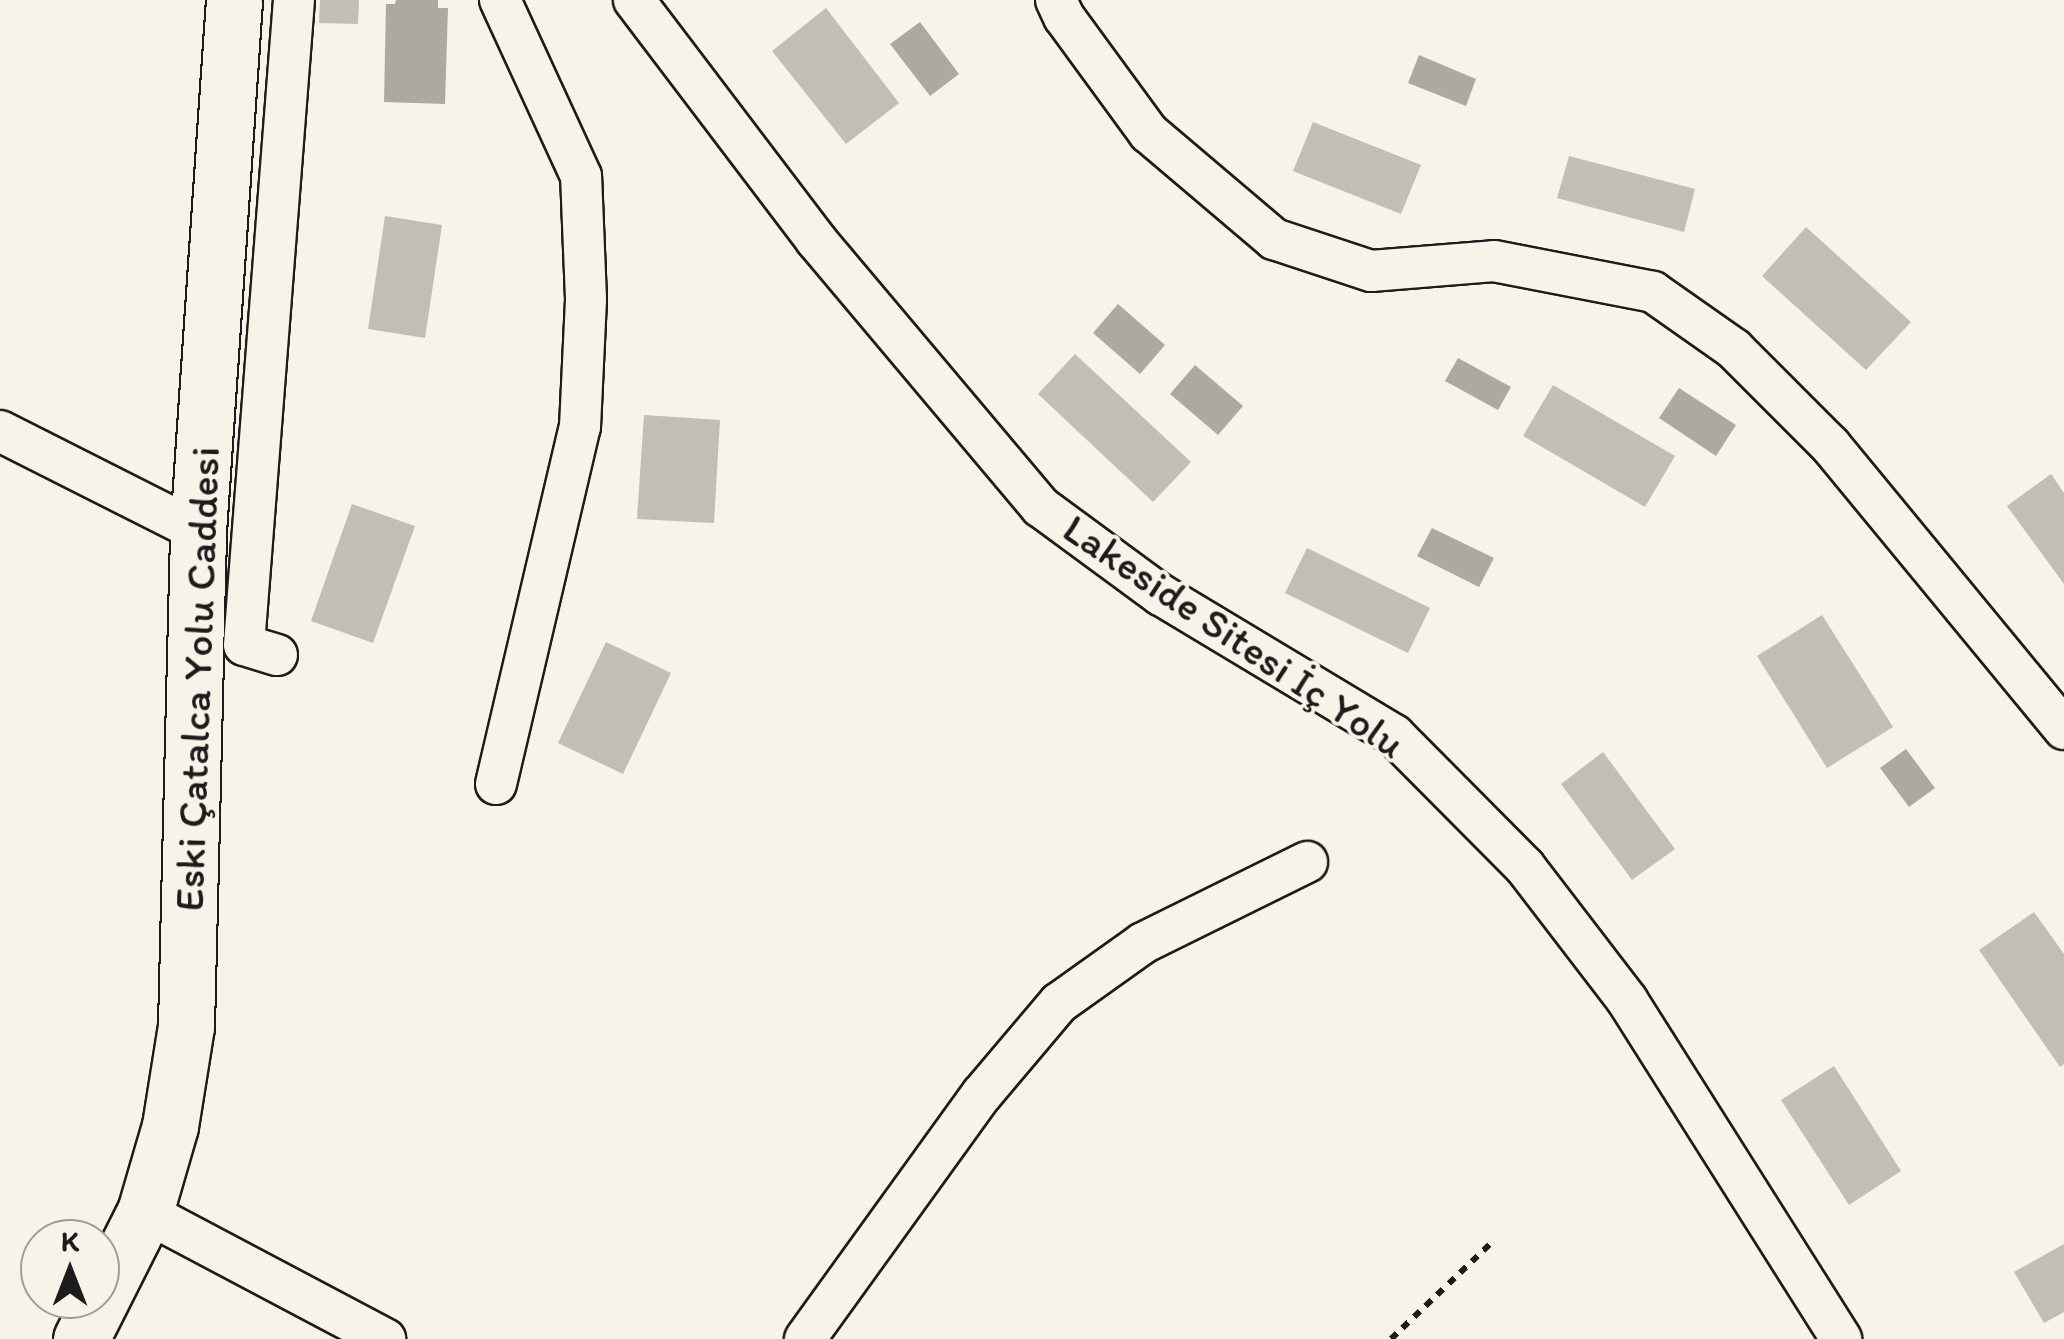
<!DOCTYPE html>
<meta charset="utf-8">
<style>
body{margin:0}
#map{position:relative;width:2064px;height:1339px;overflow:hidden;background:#f7f3e8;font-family:Itim,sans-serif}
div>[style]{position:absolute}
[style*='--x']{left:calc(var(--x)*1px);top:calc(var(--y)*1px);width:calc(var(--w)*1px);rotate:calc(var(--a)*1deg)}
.water>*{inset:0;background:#aca9a2}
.building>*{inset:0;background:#c0beb5}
.path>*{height:6px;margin-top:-3px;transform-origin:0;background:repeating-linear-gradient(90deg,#1c1c1c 0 8px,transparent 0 16px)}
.roads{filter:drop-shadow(2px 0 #1c1c1c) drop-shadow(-2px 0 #1c1c1c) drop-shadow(0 2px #1c1c1c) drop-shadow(0 -2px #1c1c1c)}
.street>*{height:40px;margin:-20px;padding:0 20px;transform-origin:20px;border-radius:20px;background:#f7f3e8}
.secondary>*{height:55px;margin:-27.5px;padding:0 27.5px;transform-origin:27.5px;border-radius:27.5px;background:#f7f3e8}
span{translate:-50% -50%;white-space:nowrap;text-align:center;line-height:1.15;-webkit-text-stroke:8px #f7f3e8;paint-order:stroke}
.street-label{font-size:42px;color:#1c1c1c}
.north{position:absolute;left:20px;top:1219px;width:100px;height:100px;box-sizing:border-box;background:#f7f3e8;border:2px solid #9f9d96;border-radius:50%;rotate:0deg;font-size:28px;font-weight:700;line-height:40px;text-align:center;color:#1c1c1c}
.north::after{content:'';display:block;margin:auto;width:35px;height:45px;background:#1c1c1c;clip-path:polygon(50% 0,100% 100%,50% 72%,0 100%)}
</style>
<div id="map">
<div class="water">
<div style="clip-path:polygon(396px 0,438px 0,438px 8px,448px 8px,445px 104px,384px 102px,386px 4px,395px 4px)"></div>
<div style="clip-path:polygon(920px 22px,959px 74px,930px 96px,890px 44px)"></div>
<div style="clip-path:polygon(1419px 55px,1476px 79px,1466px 106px,1408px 83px)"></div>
<div style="clip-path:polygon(1118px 304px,1165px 345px,1140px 374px,1093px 333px)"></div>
<div style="clip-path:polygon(1458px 358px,1511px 387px,1498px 410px,1445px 381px)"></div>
<div style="clip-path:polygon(1195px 365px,1243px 406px,1218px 435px,1170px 394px)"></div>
<div style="clip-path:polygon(1679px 388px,1736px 425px,1716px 456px,1659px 418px)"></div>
<div style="clip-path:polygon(1432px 528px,1494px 558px,1479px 587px,1417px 556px)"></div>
<div style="clip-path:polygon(1906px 749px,1935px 788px,1909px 807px,1880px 768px)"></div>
</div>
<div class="building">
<div style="clip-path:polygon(320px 0,359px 0,358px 24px,319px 23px)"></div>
<div style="clip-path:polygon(826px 8px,899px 103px,846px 144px,772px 51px)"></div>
<div style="clip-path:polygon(1313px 122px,1421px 165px,1401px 214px,1293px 171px)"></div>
<div style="clip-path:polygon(1569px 156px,1695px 189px,1684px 232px,1557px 198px)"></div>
<div style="clip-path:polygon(385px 216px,442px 225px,425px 338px,368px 329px)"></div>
<div style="clip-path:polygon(1806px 227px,1911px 322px,1866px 370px,1762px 276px)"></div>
<div style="clip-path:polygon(1075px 354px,1191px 462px,1153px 502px,1038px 394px)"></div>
<div style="clip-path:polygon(1553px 385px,1675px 456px,1645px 507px,1523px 436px)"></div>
<div style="clip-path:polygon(644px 415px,720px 420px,714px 523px,637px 519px)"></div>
<div style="clip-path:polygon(2051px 474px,2064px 493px,2064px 584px,2007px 506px)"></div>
<div style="clip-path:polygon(352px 504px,415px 526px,373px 643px,311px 621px)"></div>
<div style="clip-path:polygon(1307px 548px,1430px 608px,1408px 653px,1285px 593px)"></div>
<div style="clip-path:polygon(1822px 615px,1893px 727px,1827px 768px,1757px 656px)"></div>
<div style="clip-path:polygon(606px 642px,671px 673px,623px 774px,558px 743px)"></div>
<div style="clip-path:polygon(1603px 752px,1675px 849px,1632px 880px,1561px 784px)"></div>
<div style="clip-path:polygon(2034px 912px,2064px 954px,2064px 1064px,2060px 1067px,1979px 950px)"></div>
<div style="clip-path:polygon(1834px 1066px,1901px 1171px,1849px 1205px,1781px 1100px)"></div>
<div style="clip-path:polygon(2064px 1244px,2064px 1312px,2044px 1323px,2014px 1272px)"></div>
</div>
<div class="path">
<div style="--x:1391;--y:1339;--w:140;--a:-43.8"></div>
</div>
<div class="roads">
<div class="street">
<div style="--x:634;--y:0;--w:301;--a:52.8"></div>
<div style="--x:816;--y:240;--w:349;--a:49.9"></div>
<div style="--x:1041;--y:507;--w:149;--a:36.3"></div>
<div style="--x:1161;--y:595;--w:272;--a:31"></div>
<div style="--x:1394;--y:735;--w:186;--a:45.2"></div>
<div style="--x:1525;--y:867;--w:168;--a:52.5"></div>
<div style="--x:1627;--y:1000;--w:401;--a:57.7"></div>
<div style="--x:1056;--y:0;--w:19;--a:65"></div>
<div style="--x:1064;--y:17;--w:144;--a:53.8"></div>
<div style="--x:1149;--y:133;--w:164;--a:40.3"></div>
<div style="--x:1274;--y:239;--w:102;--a:18.3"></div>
<div style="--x:1371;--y:271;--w:123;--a:-4.6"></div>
<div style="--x:1494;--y:261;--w:162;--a:11"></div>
<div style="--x:1653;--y:292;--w:99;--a:35.1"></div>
<div style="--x:1734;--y:349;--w:136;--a:45"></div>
<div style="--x:1830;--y:445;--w:368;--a:50.5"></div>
<div style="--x:0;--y:431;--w:222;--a:26.8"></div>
<div style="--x:277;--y:655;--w:34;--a:-163"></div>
<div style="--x:244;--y:645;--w:647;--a:-85.57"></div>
<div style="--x:496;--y:784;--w:367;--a:-76.8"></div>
<div style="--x:580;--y:427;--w:128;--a:-87.3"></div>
<div style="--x:586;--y:299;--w:123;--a:-92.3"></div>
<div style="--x:581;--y:176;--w:194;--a:-114.7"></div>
<div style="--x:145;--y:1212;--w:272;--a:27.9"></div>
<div style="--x:805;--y:1339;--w:302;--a:-54.2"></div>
<div style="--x:982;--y:1094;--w:119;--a:-49.8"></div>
<div style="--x:1059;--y:1003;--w:103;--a:-35.5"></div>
<div style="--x:1143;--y:943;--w:183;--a:-26.3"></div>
</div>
<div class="secondary">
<div style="--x:81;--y:1339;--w:142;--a:-63.3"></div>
<div style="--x:145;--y:1212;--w:90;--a:-73.8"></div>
<div style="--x:170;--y:1126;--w:101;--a:-80.9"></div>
<div style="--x:186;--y:1026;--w:495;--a:-88.6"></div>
<div style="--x:198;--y:531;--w:532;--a:-86.12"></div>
</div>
</div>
<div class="street-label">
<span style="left:1234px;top:636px;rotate:34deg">Lakeside Sitesi İç Yolu</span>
<span style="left:197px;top:679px;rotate:-88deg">Eski Çatalca Yolu Caddesi</span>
</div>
<div class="north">K</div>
</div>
